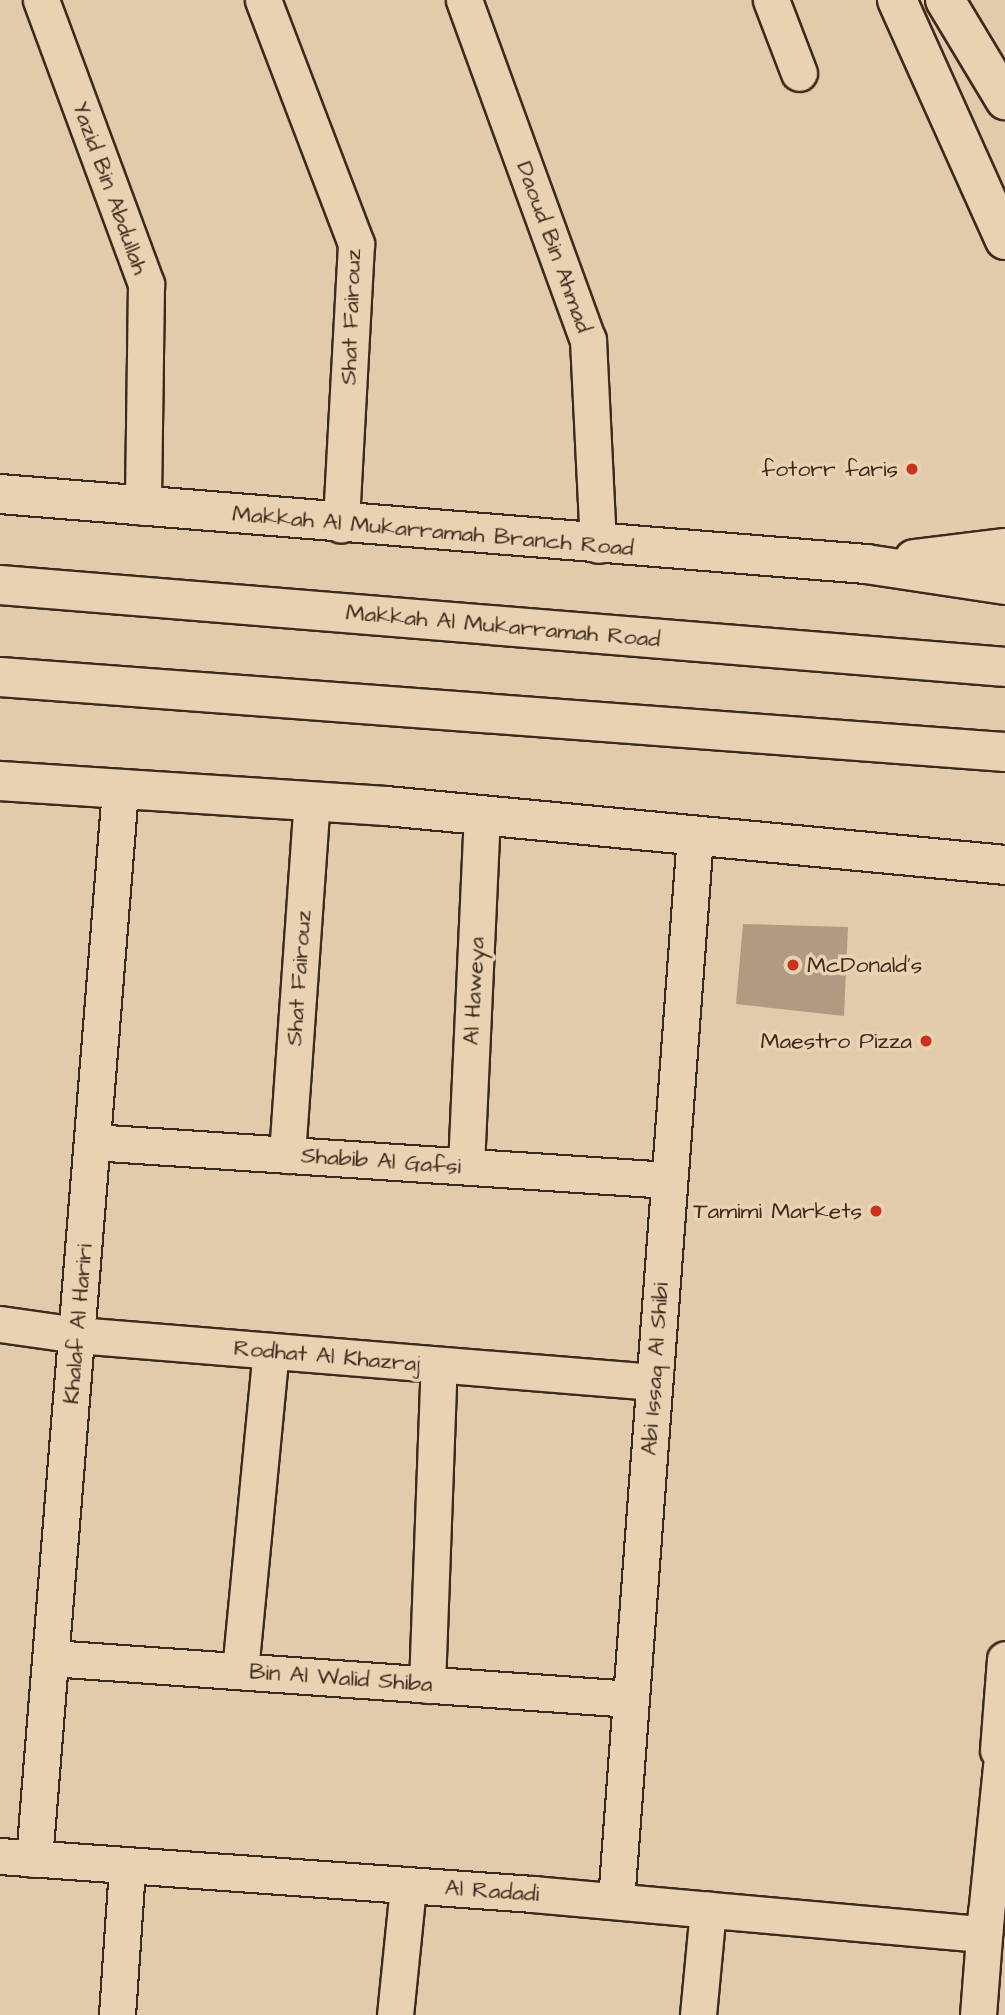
<!DOCTYPE html>
<style>
body{margin:0}
#map{position:relative;width:1005px;height:2015px;overflow:hidden;background:#e1cbab;font-family:"Architects Daughter",sans-serif}
div>[style]{position:absolute}
[style*='--x']{left:calc(var(--x)*1px);top:calc(var(--y)*1px);width:calc(var(--w)*1px);rotate:calc(var(--a)*1deg)}
.building>*{inset:0;background:#b09b82}
.roads{filter:drop-shadow(2px 0 #3b2a1e) drop-shadow(-2px 0 #3b2a1e) drop-shadow(0 2px #3b2a1e) drop-shadow(0 -2px #3b2a1e)}
.minor>*{height:35px;margin:-17.5px;padding:0 17.5px;transform-origin:17.5px;border-radius:17.5px;background:#e8d2b1}
.major>*{height:38px;margin:-19px;padding:0 19px;transform-origin:19px;border-radius:19px;background:#e8d2b1}
.highway>*{height:38px;margin:-19px;padding:0 19px;transform-origin:19px;border-radius:19px;background:#e8d2b1}
.dots>*{width:19px;height:19px;translate:-50% -50%;box-sizing:border-box;border:4px solid #e8d2b1;border-radius:50%}
span{translate:-50% -50%;white-space:nowrap;text-align:center;line-height:1.15;-webkit-text-stroke:7px #e8d2b1;paint-order:stroke}
.street-label{font-size:23px;color:#3b2a1e}
.poi-label{font-size:23px;color:#3b2a1e}
.right{translate:-100% -50%;text-align:right}
.left{translate:0 -50%;text-align:left}
</style>
<div id="map">
<div class="building">
<div style="clip-path:polygon(743px 924px,848px 927px,844px 1016px,736px 1004px)"></div>
</div>
<div class="roads">
<div class="minor">
<div style="--x:41;--y:0;--w:303;--a:69.7"></div>
<div style="--x:146;--y:284;--w:223;--a:90.8"></div>
<div style="--x:263;--y:0;--w:261;--a:69.1"></div>
<div style="--x:356;--y:244;--w:281;--a:93.1"></div>
<div style="--x:464;--y:0;--w:362;--a:70"></div>
<div style="--x:588;--y:340;--w:205;--a:87.2"></div>
<div style="--x:771;--y:0;--w:78;--a:69"></div>
<div style="--x:92;--y:1142;--w:578;--a:3.77"></div>
<div style="--x:287;--y:1155;--w:355;--a:-86"></div>
<div style="--x:466;--y:1166;--w:351;--a:-87.4"></div>
<div style="--x:0;--y:1324;--w:78;--a:8.1"></div>
<div style="--x:77;--y:1335;--w:579;--a:4.66"></div>
<div style="--x:51;--y:1658;--w:581;--a:4.04"></div>
<div style="--x:240;--y:1671;--w:321;--a:-84.5"></div>
<div style="--x:427;--y:1685;--w:320;--a:-87.9"></div>
<div style="--x:998;--y:1750;--w:91;--a:-85.6"></div>
<div style="--x:0;--y:1856;--w:534;--a:4.08"></div>
<div style="--x:533;--y:1894;--w:453;--a:5.1"></div>
<div style="--x:984;--y:1934;--w:207;--a:-84.2"></div>
<div style="--x:34;--y:1859;--w:1073;--a:-85.4"></div>
<div style="--x:616;--y:1901;--w:1068;--a:-85.76"></div>
<div style="--x:117;--y:2015;--w:148;--a:-86.1"></div>
<div style="--x:395;--y:2015;--w:130;--a:-84.2"></div>
<div style="--x:698;--y:2015;--w:106;--a:-84.6"></div>
<div style="--x:978;--y:2015;--w:104;--a:-85.6"></div>
</div>
<div class="major">
<div style="--x:897;--y:0;--w:263;--a:65.8"></div>
<div style="--x:945;--y:0;--w:117;--a:59"></div>
<div style="--x:0;--y:494;--w:869;--a:4.62"></div>
<div style="--x:866;--y:564;--w:141;--a:8.6"></div>
<div style="--x:914;--y:559;--w:92;--a:-6.9"></div>
<div style="--x:0;--y:781;--w:387;--a:3.7"></div>
<div style="--x:386;--y:806;--w:622;--a:5.44"></div>
</div>
<div class="highway">
<div style="--x:0;--y:585;--w:1008;--a:4.66"></div>
<div style="--x:0;--y:677;--w:1008;--a:4.27"></div>
</div>
</div>
<div class="dots">
<div style="left:912px;top:469px;background:#c8321e"></div>
<div style="left:793px;top:965px;background:#c8321e"></div>
<div style="left:926px;top:1041px;background:#c8321e"></div>
<div style="left:876px;top:1211px;background:#c8321e"></div>
</div>
<div class="street-label">
<span style="left:110px;top:188px;rotate:70deg">Yazid Bin Abdullah</span>
<span style="left:554px;top:247px;rotate:70deg">Daoud Bin Ahmad</span>
<span style="left:351px;top:317px;rotate:-88deg">Shat Fairouz</span>
<span style="left:433px;top:531px;rotate:5deg">Makkah Al Mukarramah Branch Road</span>
<span style="left:503px;top:626px;rotate:5deg">Makkah Al Mukarramah Road</span>
<span style="left:299px;top:978px;rotate:-86deg">Shat Fairouz</span>
<span style="left:474px;top:991px;rotate:-87deg">Al Haweya</span>
<span style="left:381px;top:1161px;rotate:4deg">Shabib Al Gafsi</span>
<span style="left:78px;top:1324px;rotate:-85deg">Khalaf Al Hariri</span>
<span style="left:327px;top:1356px;rotate:5deg">Rodhat Al Khazraj</span>
<span style="left:655px;top:1369px;rotate:-86deg">Abi Issaq Al Shibi</span>
<span style="left:341px;top:1678px;rotate:4deg">Bin Al Walid Shiba</span>
<span style="left:492px;top:1891px;rotate:4deg">Al Radadi</span>
</div>
<div class="poi-label">
<span class="right" style="left:898px;top:469px">fotorr faris</span>
<span class="left" style="left:807px;top:965px">McDonald's</span>
<span class="right" style="left:912px;top:1041px">Maestro Pizza</span>
<span class="right" style="left:862px;top:1211px">Tamimi Markets</span>
</div>
</div>
